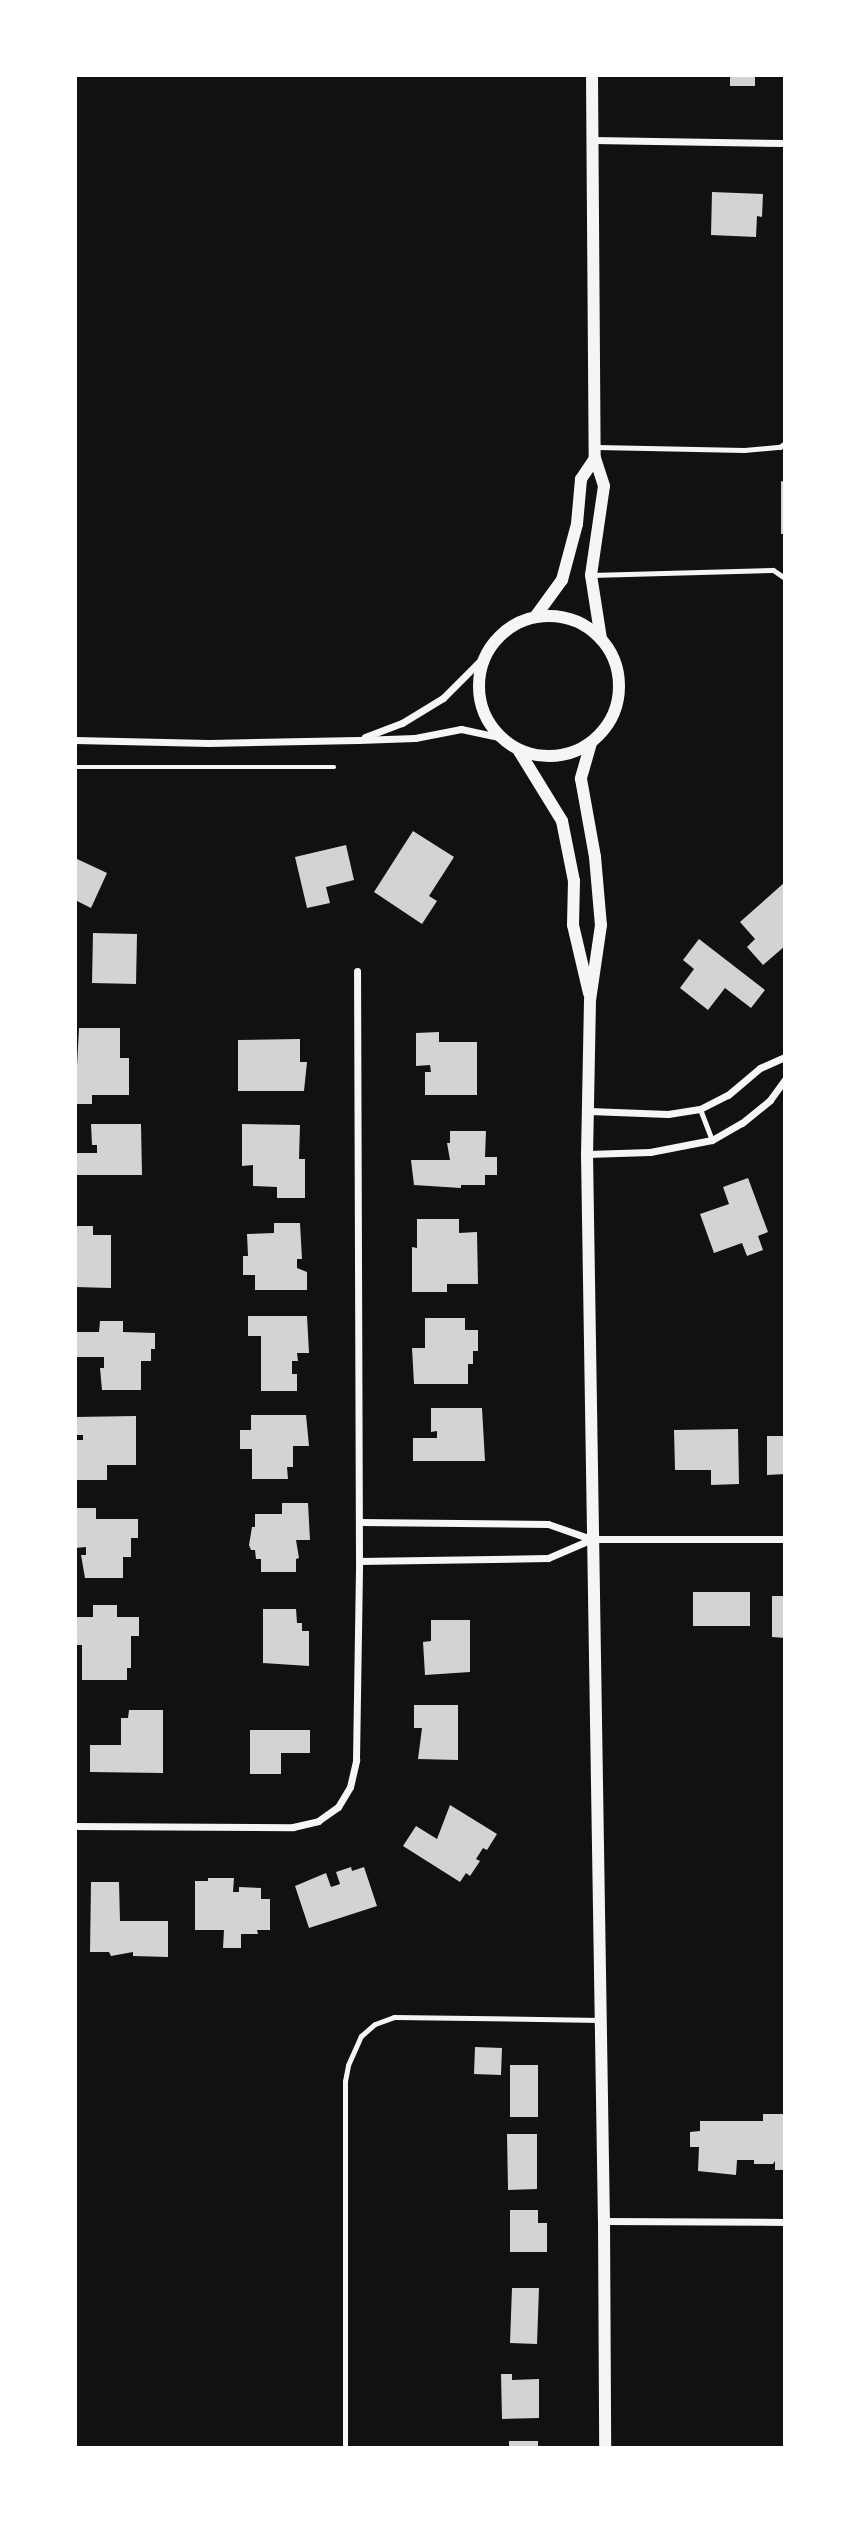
<!DOCTYPE html>
<style>
body{margin:0}
#map{position:relative;width:860px;height:2523px;overflow:hidden;background:#111;font-family:"Asap Condensed",sans-serif}
div>[style]{position:absolute}
[style*='--x']{left:calc(var(--x)*1px);top:calc(var(--y)*1px);width:calc(var(--w)*1px);rotate:calc(var(--a)*1deg)}
.building>*{inset:0;background:#d3d3d3}
.path>*{height:3.5px;margin:-1.75px;padding:0 1.75px;transform-origin:1.75px;border-radius:1.75px;background:#f5f5f5}
.service>*{height:5px;margin:-2.5px;padding:0 2.5px;transform-origin:2.5px;border-radius:2.5px;background:#f5f5f5}
.minor>*{height:7px;margin:-3.5px;padding:0 3.5px;transform-origin:3.5px;border-radius:3.5px;background:#f5f5f5}
.tertiary>*{height:12px;margin:-6px;padding:0 6px;transform-origin:6px;border-radius:6px;background:#f5f5f5}
.tertiary>.ring{margin:-6px;padding:0;box-sizing:content-box;background:none;border:12px solid #f5f5f5;border-radius:50%}
span{translate:-50% -50%;white-space:nowrap;text-align:center;line-height:1.15;-webkit-text-stroke:5px #fff;paint-order:stroke}
.frame{position:absolute;inset:0;border:77px solid #fff;pointer-events:none}
</style>
<div id="map">
<div class="building">
<div style="clip-path:polygon(730px 75px,755px 75px,755px 86px,730px 86px)"></div>
<div style="clip-path:polygon(712px 192px,763px 194px,762px 217px,757px 216px,756px 237px,711px 235px)"></div>
<div style="clip-path:polygon(781px 481px,785px 482px,785px 534px,781px 534px)"></div>
<div style="clip-path:polygon(413px 831px,454px 857px,429px 896px,437px 901px,422px 924px,374px 892px)"></div>
<div style="clip-path:polygon(346px 845px,354px 880px,326px 887px,330px 903px,307px 908px,295px 857px)"></div>
<div style="clip-path:polygon(75px 858px,107px 873px,91px 908px,75px 900px)"></div>
<div style="clip-path:polygon(785px 882px,785px 946px,763px 965px,747px 947px,755px 939px,740px 922px)"></div>
<div style="clip-path:polygon(93px 933px,137px 934px,136px 984px,92px 983px)"></div>
<div style="clip-path:polygon(699px 939px,765px 990px,751px 1008px,725px 988px,708px 1010px,680px 988px,694px 969px,683px 960px)"></div>
<div style="clip-path:polygon(79px 1028px,120px 1028px,120px 1058px,129px 1058px,129px 1095px,92px 1095px,92px 1104px,75px 1104px)"></div>
<div style="clip-path:polygon(439px 1032px,439px 1042px,477px 1042px,477px 1095px,425px 1095px,425px 1072px,431px 1072px,430px 1065px,416px 1066px,416px 1033px)"></div>
<div style="clip-path:polygon(300px 1039px,300px 1062px,307px 1062px,304px 1091px,238px 1091px,238px 1040px)"></div>
<div style="clip-path:polygon(91px 1124px,141px 1124px,142px 1175px,75px 1175px,75px 1153px,97px 1153px,97px 1145px,92px 1145px)"></div>
<div style="clip-path:polygon(242px 1124px,300px 1125px,299px 1159px,305px 1159px,305px 1198px,277px 1198px,277px 1187px,253px 1186px,253px 1165px,242px 1166px)"></div>
<div style="clip-path:polygon(450px 1131px,486px 1131px,485px 1157px,497px 1157px,497px 1175px,485px 1175px,485px 1185px,461px 1185px,461px 1188px,414px 1185px,411px 1160px,450px 1160px,447px 1143px,450px 1143px)"></div>
<div style="clip-path:polygon(748px 1178px,768px 1232px,758px 1236px,763px 1250px,747px 1256px,742px 1243px,714px 1253px,700px 1214px,729px 1204px,723px 1187px)"></div>
<div style="clip-path:polygon(417px 1219px,459px 1219px,459px 1233px,477px 1232px,478px 1284px,447px 1284px,447px 1292px,412px 1292px,412px 1247px,417px 1248px)"></div>
<div style="clip-path:polygon(274px 1223px,300px 1223px,302px 1259px,297px 1259px,297px 1268px,307px 1272px,307px 1290px,255px 1290px,255px 1275px,243px 1275px,243px 1256px,248px 1256px,247px 1234px,274px 1233px)"></div>
<div style="clip-path:polygon(75px 1226px,93px 1226px,93px 1235px,111px 1235px,111px 1288px,75px 1287px)"></div>
<div style="clip-path:polygon(248px 1316px,307px 1316px,309px 1353px,297px 1353px,298px 1361px,292px 1361px,292px 1374px,297px 1374px,297px 1391px,261px 1391px,261px 1336px,248px 1336px)"></div>
<div style="clip-path:polygon(425px 1318px,465px 1318px,465px 1330px,478px 1330px,478px 1351px,473px 1351px,473px 1364px,468px 1364px,468px 1384px,414px 1384px,412px 1348px,425px 1348px)"></div>
<div style="clip-path:polygon(100px 1321px,123px 1321px,123px 1332px,155px 1333px,155px 1349px,151px 1349px,151px 1361px,141px 1361px,141px 1390px,102px 1390px,100px 1368px,104px 1368px,104px 1357px,75px 1357px,75px 1332px,99px 1332px)"></div>
<div style="clip-path:polygon(431px 1408px,482px 1408px,485px 1461px,413px 1461px,413px 1438px,437px 1438px,437px 1431px,431px 1432px)"></div>
<div style="clip-path:polygon(251px 1415px,306px 1415px,309px 1446px,293px 1446px,293px 1467px,287px 1467px,288px 1479px,252px 1479px,252px 1449px,240px 1449px,240px 1430px,251px 1430px)"></div>
<div style="clip-path:polygon(136px 1416px,136px 1465px,107px 1465px,107px 1480px,75px 1480px,75px 1440px,83px 1440px,83px 1435px,75px 1435px,75px 1417px)"></div>
<div style="clip-path:polygon(738px 1429px,739px 1484px,711px 1485px,711px 1470px,675px 1470px,674px 1430px)"></div>
<div style="clip-path:polygon(767px 1436px,785px 1436px,785px 1474px,767px 1475px)"></div>
<div style="clip-path:polygon(282px 1503px,308px 1503px,310px 1540px,296px 1540px,299px 1558px,296px 1559px,296px 1572px,261px 1572px,261px 1559px,256px 1559px,255px 1550px,251px 1550px,249px 1545px,252px 1527px,255px 1527px,255px 1514px,282px 1514px)"></div>
<div style="clip-path:polygon(75px 1508px,96px 1508px,96px 1519px,138px 1519px,138px 1538px,131px 1538px,131px 1557px,123px 1557px,123px 1578px,85px 1578px,81px 1555px,86px 1555px,86px 1547px,75px 1548px)"></div>
<div style="clip-path:polygon(693px 1592px,750px 1592px,750px 1626px,693px 1626px)"></div>
<div style="clip-path:polygon(772px 1596px,785px 1596px,785px 1638px,772px 1637px)"></div>
<div style="clip-path:polygon(93px 1605px,117px 1605px,117px 1617px,139px 1617px,139px 1636px,131px 1636px,131px 1668px,127px 1668px,127px 1680px,82px 1680px,82px 1645px,75px 1645px,75px 1617px,93px 1617px)"></div>
<div style="clip-path:polygon(263px 1609px,296px 1609px,297px 1623px,302px 1623px,302px 1631px,309px 1631px,309px 1666px,263px 1663px)"></div>
<div style="clip-path:polygon(431px 1620px,470px 1620px,470px 1672px,425px 1675px,423px 1642px,431px 1641px)"></div>
<div style="clip-path:polygon(414px 1705px,458px 1705px,458px 1760px,418px 1759px,422px 1728px,414px 1728px)"></div>
<div style="clip-path:polygon(129px 1710px,163px 1710px,163px 1773px,90px 1772px,90px 1745px,121px 1745px,121px 1718px,128px 1718px)"></div>
<div style="clip-path:polygon(250px 1730px,310px 1730px,310px 1753px,281px 1753px,281px 1774px,250px 1774px)"></div>
<div style="clip-path:polygon(450px 1805px,497px 1834px,487px 1850px,483px 1848px,476px 1859px,480px 1861px,470px 1876px,466px 1873px,460px 1882px,403px 1846px,416px 1826px,437px 1839px)"></div>
<div style="clip-path:polygon(351px 1867px,352px 1871px,364px 1867px,377px 1906px,309px 1928px,295px 1886px,326px 1873px,331px 1887px,340px 1884px,336px 1872px)"></div>
<div style="clip-path:polygon(208px 1878px,234px 1878px,233px 1892px,239px 1892px,239px 1887px,261px 1888px,261px 1899px,270px 1899px,270px 1930px,257px 1930px,258px 1934px,241px 1934px,241px 1948px,223px 1948px,224px 1930px,195px 1930px,195px 1881px,208px 1881px)"></div>
<div style="clip-path:polygon(91px 1882px,119px 1882px,120px 1921px,168px 1921px,168px 1957px,133px 1956px,133px 1952px,111px 1956px,109px 1952px,90px 1952px)"></div>
<div style="clip-path:polygon(475px 2047px,502px 2048px,501px 2075px,474px 2074px)"></div>
<div style="clip-path:polygon(510px 2065px,538px 2065px,538px 2117px,510px 2117px)"></div>
<div style="clip-path:polygon(763px 2114px,785px 2114px,785px 2170px,775px 2170px,775px 2161px,773px 2164px,754px 2164px,754px 2160px,737px 2160px,736px 2175px,698px 2171px,699px 2147px,690px 2147px,690px 2132px,700px 2131px,700px 2121px,763px 2121px)"></div>
<div style="clip-path:polygon(507px 2134px,537px 2134px,537px 2189px,508px 2190px)"></div>
<div style="clip-path:polygon(510px 2210px,538px 2210px,538px 2223px,547px 2223px,547px 2252px,510px 2252px)"></div>
<div style="clip-path:polygon(512px 2288px,539px 2288px,537px 2344px,510px 2343px)"></div>
<div style="clip-path:polygon(501px 2374px,512px 2374px,512px 2380px,539px 2379px,539px 2418px,502px 2419px)"></div>
<div style="clip-path:polygon(509px 2441px,538px 2441px,538px 2448px,509px 2448px)"></div>
</div>
<div class="path">
<div style="--x:75;--y:767;--w:259;--a:0"></div>
</div>
<div class="service">
<div style="--x:597;--y:447;--w:147;--a:1.2"></div>
<div style="--x:744;--y:450;--w:36;--a:-5"></div>
<div style="--x:780;--y:447;--w:6;--a:-39"></div>
<div style="--x:591;--y:575;--w:182;--a:-1.6"></div>
<div style="--x:773;--y:570;--w:14;--a:34"></div>
<div style="--x:700;--y:1109;--w:33;--a:69"></div>
<div style="--x:345;--y:2448;--w:367;--a:-90"></div>
<div style="--x:345;--y:2081;--w:16;--a:-79"></div>
<div style="--x:348;--y:2065;--w:32;--a:-66"></div>
<div style="--x:361;--y:2036;--w:18;--a:-41"></div>
<div style="--x:375;--y:2024;--w:20;--a:-20"></div>
<div style="--x:394;--y:2017;--w:207;--a:0.8"></div>
</div>
<div class="minor">
<div style="--x:593;--y:140;--w:192;--a:0.9"></div>
<div style="--x:365;--y:737;--w:40;--a:-21"></div>
<div style="--x:402;--y:723;--w:48;--a:-31.4"></div>
<div style="--x:443;--y:698;--w:59;--a:-45"></div>
<div style="--x:75;--y:740;--w:134;--a:1.3"></div>
<div style="--x:209;--y:743;--w:149;--a:-1.2"></div>
<div style="--x:358;--y:740;--w:57;--a:-2"></div>
<div style="--x:415;--y:738;--w:47;--a:-11.1"></div>
<div style="--x:461;--y:729;--w:40;--a:12"></div>
<div style="--x:589;--y:1111;--w:79;--a:2.2"></div>
<div style="--x:668;--y:1114;--w:32;--a:-9"></div>
<div style="--x:700;--y:1109;--w:31;--a:-27"></div>
<div style="--x:728;--y:1095;--w:42;--a:-40.2"></div>
<div style="--x:760;--y:1068;--w:27;--a:-24"></div>
<div style="--x:587;--y:1154;--w:63;--a:-1.8"></div>
<div style="--x:650;--y:1152;--w:63;--a:-11"></div>
<div style="--x:712;--y:1140;--w:34;--a:-30"></div>
<div style="--x:742;--y:1123;--w:36;--a:-39"></div>
<div style="--x:770;--y:1100;--w:26;--a:-54"></div>
<div style="--x:359;--y:1522;--w:189;--a:0.6"></div>
<div style="--x:548;--y:1524;--w:46;--a:19.2"></div>
<div style="--x:359;--y:1561;--w:189;--a:-0.9"></div>
<div style="--x:548;--y:1558;--w:48;--a:-23.4"></div>
<div style="--x:592;--y:1539;--w:193;--a:0"></div>
<div style="--x:75;--y:1826;--w:218;--a:0.3"></div>
<div style="--x:293;--y:1827;--w:26;--a:-13"></div>
<div style="--x:318;--y:1821;--w:24;--a:-35"></div>
<div style="--x:338;--y:1807;--w:23;--a:-59"></div>
<div style="--x:350;--y:1787;--w:28;--a:-77"></div>
<div style="--x:356;--y:1760;--w:199;--a:-89.1"></div>
<div style="--x:359;--y:1561;--w:590;--a:-90.19"></div>
<div style="--x:604;--y:2221;--w:181;--a:0.3"></div>
</div>
<div class="tertiary">
<div style="--x:592;--y:75;--w:383;--a:89.6"></div>
<div style="--x:595;--y:458;--w:29;--a:72"></div>
<div style="--x:604;--y:486;--w:90;--a:98.3"></div>
<div style="--x:591;--y:575;--w:65;--a:81.1"></div>
<div class="ring" style="left:479px;top:616px;width:128px;height:128px"></div>
<div style="--x:535;--y:617;--w:46;--a:-53.9"></div>
<div style="--x:562;--y:580;--w:58;--a:-75"></div>
<div style="--x:577;--y:524;--w:45;--a:-84.9"></div>
<div style="--x:581;--y:479;--w:25;--a:-56"></div>
<div style="--x:591;--y:743;--w:37;--a:106"></div>
<div style="--x:581;--y:779;--w:79;--a:79.8"></div>
<div style="--x:595;--y:857;--w:68;--a:85"></div>
<div style="--x:601;--y:925;--w:76;--a:98.3"></div>
<div style="--x:590;--y:1000;--w:154;--a:91.1"></div>
<div style="--x:587;--y:1154;--w:1067;--a:89.09"></div>
<div style="--x:604;--y:2221;--w:227;--a:89.7"></div>
<div style="--x:519;--y:751;--w:82;--a:58.4"></div>
<div style="--x:562;--y:821;--w:61;--a:78.7"></div>
<div style="--x:574;--y:881;--w:44;--a:91.3"></div>
<div style="--x:573;--y:925;--w:70;--a:76.8"></div>
</div>
<div class="frame"></div>
</div>
